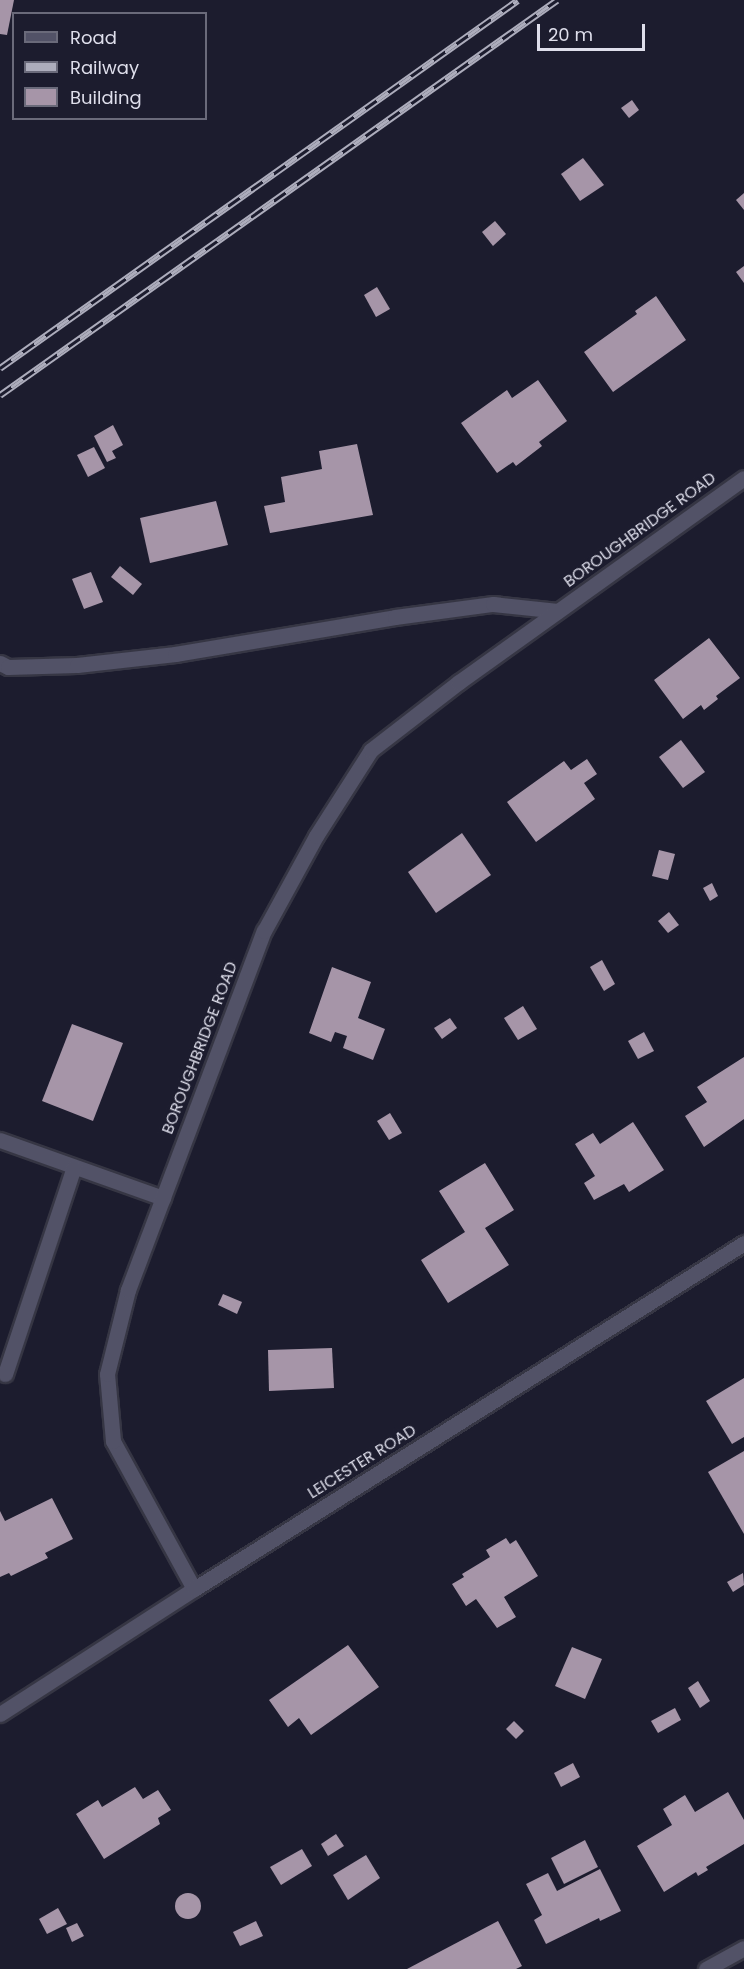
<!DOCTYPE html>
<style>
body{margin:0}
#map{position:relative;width:744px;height:1969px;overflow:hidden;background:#1c1c2e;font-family:Poppins,sans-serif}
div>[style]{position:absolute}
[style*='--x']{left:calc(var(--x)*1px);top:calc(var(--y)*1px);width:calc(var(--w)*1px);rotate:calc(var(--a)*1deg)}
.building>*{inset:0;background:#a695a8}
.round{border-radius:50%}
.roads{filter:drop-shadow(2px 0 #363644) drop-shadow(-2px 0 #363644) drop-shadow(0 2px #363644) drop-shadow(0 -2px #363644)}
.service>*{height:15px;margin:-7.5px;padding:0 7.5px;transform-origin:7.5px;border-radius:7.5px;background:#525267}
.minor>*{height:15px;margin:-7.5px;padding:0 7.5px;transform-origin:7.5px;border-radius:7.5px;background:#525267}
.rail>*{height:7px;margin-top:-3.5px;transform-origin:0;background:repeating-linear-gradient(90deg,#1c1c2e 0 14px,#adadbc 0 28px);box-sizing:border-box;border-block:2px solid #adadbc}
span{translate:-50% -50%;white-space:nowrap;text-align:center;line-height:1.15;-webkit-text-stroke:6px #1c1c2e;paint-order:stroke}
.street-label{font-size:16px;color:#dedeeb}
.legend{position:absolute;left:12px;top:12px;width:195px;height:108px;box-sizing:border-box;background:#1c1c2e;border:2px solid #6a6a7a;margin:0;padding:8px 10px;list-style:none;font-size:18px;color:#dedeeb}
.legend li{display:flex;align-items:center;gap:12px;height:30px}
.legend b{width:30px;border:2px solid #6a6a7a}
.scale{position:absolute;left:537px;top:24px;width:108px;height:27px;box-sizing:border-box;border:3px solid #dedeeb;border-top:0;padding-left:8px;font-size:18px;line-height:21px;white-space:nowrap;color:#dedeeb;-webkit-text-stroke:4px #1c1c2e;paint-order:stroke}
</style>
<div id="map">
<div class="building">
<div style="clip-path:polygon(0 0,14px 0,7px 35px,0 34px)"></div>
<div style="clip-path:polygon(632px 100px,639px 110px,629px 118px,621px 108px)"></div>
<div style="clip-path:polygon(583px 158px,604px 185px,580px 201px,561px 174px)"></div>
<div style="clip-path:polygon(744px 193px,744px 210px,736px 200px)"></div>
<div style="clip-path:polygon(495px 221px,506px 234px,493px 246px,482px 232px)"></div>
<div style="clip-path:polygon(744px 266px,744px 283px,736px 272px)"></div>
<div style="clip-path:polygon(377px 287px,390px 309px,376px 317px,364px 295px)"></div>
<div style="clip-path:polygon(656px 296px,686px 340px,613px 392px,584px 352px,637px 314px,635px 311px)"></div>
<div style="clip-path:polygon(538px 380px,567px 421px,539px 442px,542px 446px,516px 466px,513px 462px,497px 473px,461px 423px,507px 390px,512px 398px)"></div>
<div style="clip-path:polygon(113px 425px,123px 445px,112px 451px,116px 458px,107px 462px,94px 436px)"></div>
<div style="clip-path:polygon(357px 444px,373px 515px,270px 533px,264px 506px,285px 502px,281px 477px,322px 469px,319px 451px)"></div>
<div style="clip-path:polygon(94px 447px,105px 468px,88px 477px,77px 455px)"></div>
<div style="clip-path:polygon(216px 501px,228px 545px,150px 563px,140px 518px)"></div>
<div style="clip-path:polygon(120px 566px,142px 584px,133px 595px,111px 577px)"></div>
<div style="clip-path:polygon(91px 572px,103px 602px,84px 609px,72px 579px)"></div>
<div style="clip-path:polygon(709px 638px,740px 678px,716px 696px,718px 699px,704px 710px,701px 705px,683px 719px,654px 680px)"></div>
<div style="clip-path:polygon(681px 740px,705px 772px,683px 788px,659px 757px)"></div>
<div style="clip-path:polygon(587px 759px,597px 774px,584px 783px,595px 799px,536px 842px,507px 802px,564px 761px,571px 770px)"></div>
<div style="clip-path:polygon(462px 833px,491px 875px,436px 913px,408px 872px)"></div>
<div style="clip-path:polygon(659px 850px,675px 854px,668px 880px,652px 876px)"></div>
<div style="clip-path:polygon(712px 883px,718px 896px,710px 901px,703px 888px)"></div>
<div style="clip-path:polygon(669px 912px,679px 925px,668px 933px,658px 921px)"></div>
<div style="clip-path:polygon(602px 960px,615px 984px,604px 991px,590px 967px)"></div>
<div style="clip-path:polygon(332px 967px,371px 982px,358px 1018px,385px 1029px,373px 1060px,343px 1048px,347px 1036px,335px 1032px,331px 1042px,309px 1033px)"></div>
<div style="clip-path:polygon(523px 1006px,537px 1029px,518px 1040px,504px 1018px)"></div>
<div style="clip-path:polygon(450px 1018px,457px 1028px,442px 1039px,434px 1028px)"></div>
<div style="clip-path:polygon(72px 1024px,123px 1043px,93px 1121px,42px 1101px)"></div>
<div style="clip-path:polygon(644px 1032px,654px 1051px,638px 1059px,628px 1041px)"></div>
<div style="clip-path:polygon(744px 1057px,744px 1119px,704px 1147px,685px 1116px,707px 1102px,697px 1087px)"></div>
<div style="clip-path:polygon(390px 1113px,402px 1133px,389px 1140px,377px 1121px)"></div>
<div style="clip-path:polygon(633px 1122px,664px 1170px,629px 1192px,624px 1184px,594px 1200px,584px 1183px,595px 1176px,575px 1144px,593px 1133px,600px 1144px)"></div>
<div style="clip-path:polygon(485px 1163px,514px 1210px,485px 1228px,509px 1265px,448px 1303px,421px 1260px,465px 1232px,439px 1191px)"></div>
<div style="clip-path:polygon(223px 1294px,242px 1302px,237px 1314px,218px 1305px)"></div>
<div style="clip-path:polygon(332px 1348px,334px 1388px,269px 1391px,268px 1350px)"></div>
<div style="clip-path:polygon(744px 1378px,744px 1437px,732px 1444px,706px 1401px)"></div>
<div style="clip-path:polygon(744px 1451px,744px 1534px,708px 1472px)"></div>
<div style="clip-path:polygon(52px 1498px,73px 1539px,45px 1553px,48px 1558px,11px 1576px,9px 1573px,0 1577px,0 1511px,5px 1521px)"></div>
<div style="clip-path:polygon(506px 1538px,510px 1544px,516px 1540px,538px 1576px,504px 1597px,516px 1617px,497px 1628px,476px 1599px,466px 1606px,452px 1584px,464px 1577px,462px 1574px,490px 1557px,486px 1550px)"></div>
<div style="clip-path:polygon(743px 1573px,744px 1585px,733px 1592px,727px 1582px)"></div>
<div style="clip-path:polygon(348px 1645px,379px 1687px,311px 1735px,299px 1718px,288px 1727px,269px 1700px)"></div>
<div style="clip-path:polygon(572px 1647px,602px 1659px,585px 1699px,555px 1686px)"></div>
<div style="clip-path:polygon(698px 1681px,710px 1701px,700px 1708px,688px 1688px)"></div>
<div style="clip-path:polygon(675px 1708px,681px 1720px,658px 1733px,651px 1721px)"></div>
<div style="clip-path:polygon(514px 1721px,524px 1731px,516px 1739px,506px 1729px)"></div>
<div style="clip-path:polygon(573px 1763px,580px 1777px,561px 1787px,554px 1773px)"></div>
<div style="clip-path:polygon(135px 1787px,143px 1799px,158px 1790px,171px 1810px,158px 1818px,160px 1824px,104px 1859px,76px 1814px,98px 1800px,102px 1807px)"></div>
<div style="clip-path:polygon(728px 1792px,744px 1820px,744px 1844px,706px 1867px,708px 1870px,698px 1876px,696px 1872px,664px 1892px,637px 1846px,672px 1825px,663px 1809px,685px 1795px,695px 1812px)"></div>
<div style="clip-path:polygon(336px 1834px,344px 1846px,328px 1856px,321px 1844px)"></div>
<div style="clip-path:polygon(585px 1840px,598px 1867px,564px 1884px,551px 1858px)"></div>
<div style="clip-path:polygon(302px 1849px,312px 1866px,281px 1885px,270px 1867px)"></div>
<div style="clip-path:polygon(366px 1855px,380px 1878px,348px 1900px,333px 1875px)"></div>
<div style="clip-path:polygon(600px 1869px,621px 1911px,600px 1921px,599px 1918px,546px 1944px,534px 1920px,542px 1915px,526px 1884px,548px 1873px,557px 1891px)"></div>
<div class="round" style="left:175px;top:1893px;width:26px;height:26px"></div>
<div style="clip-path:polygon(58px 1908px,67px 1924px,47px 1934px,39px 1919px)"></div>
<div style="clip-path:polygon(256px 1921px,263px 1936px,240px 1946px,233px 1932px)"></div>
<div style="clip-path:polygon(498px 1921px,522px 1966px,516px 1969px,407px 1969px)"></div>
<div style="clip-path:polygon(77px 1923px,84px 1936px,72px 1942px,66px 1928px)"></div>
</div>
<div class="roads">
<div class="service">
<div style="--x:0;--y:1140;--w:173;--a:19.6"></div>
<div style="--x:5;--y:1374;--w:218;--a:-71.6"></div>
</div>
<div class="minor">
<div style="--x:0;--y:663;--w:9;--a:27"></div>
<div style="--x:8;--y:667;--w:69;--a:-1.7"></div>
<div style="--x:77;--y:665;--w:99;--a:-6.4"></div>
<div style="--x:175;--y:654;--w:223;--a:-9.5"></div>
<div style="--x:395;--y:617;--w:99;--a:-7.6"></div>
<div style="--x:493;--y:604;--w:65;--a:6.1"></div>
<div style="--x:194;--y:1589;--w:169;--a:-118.7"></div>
<div style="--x:113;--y:1441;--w:67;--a:-95.1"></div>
<div style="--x:107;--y:1374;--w:87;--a:-76"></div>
<div style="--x:128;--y:1290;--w:384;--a:-69.3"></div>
<div style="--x:264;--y:931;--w:108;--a:-61.3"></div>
<div style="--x:316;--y:836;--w:102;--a:-57.4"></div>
<div style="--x:371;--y:750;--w:111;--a:-37.7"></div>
<div style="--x:459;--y:682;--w:350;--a:-35.6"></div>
<div style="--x:0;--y:1714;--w:231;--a:-32.8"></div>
<div style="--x:194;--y:1589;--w:650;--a:-32.17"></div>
<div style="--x:706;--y:1969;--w:43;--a:-28.9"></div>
</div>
</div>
<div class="rail">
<div style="--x:0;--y:368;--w:635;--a:-35.39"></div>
<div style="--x:0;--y:395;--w:683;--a:-35.34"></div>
</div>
<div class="street-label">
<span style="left:640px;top:530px;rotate:-36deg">BOROUGHBRIDGE ROAD</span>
<span style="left:200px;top:1048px;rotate:-69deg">BOROUGHBRIDGE ROAD</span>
<span style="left:362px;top:1462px;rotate:-32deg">LEICESTER ROAD</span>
</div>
<ul class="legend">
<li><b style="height:8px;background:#525267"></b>Road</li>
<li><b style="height:8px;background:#adadbc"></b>Railway</li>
<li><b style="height:16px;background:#a695a8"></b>Building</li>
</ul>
<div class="scale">20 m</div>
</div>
